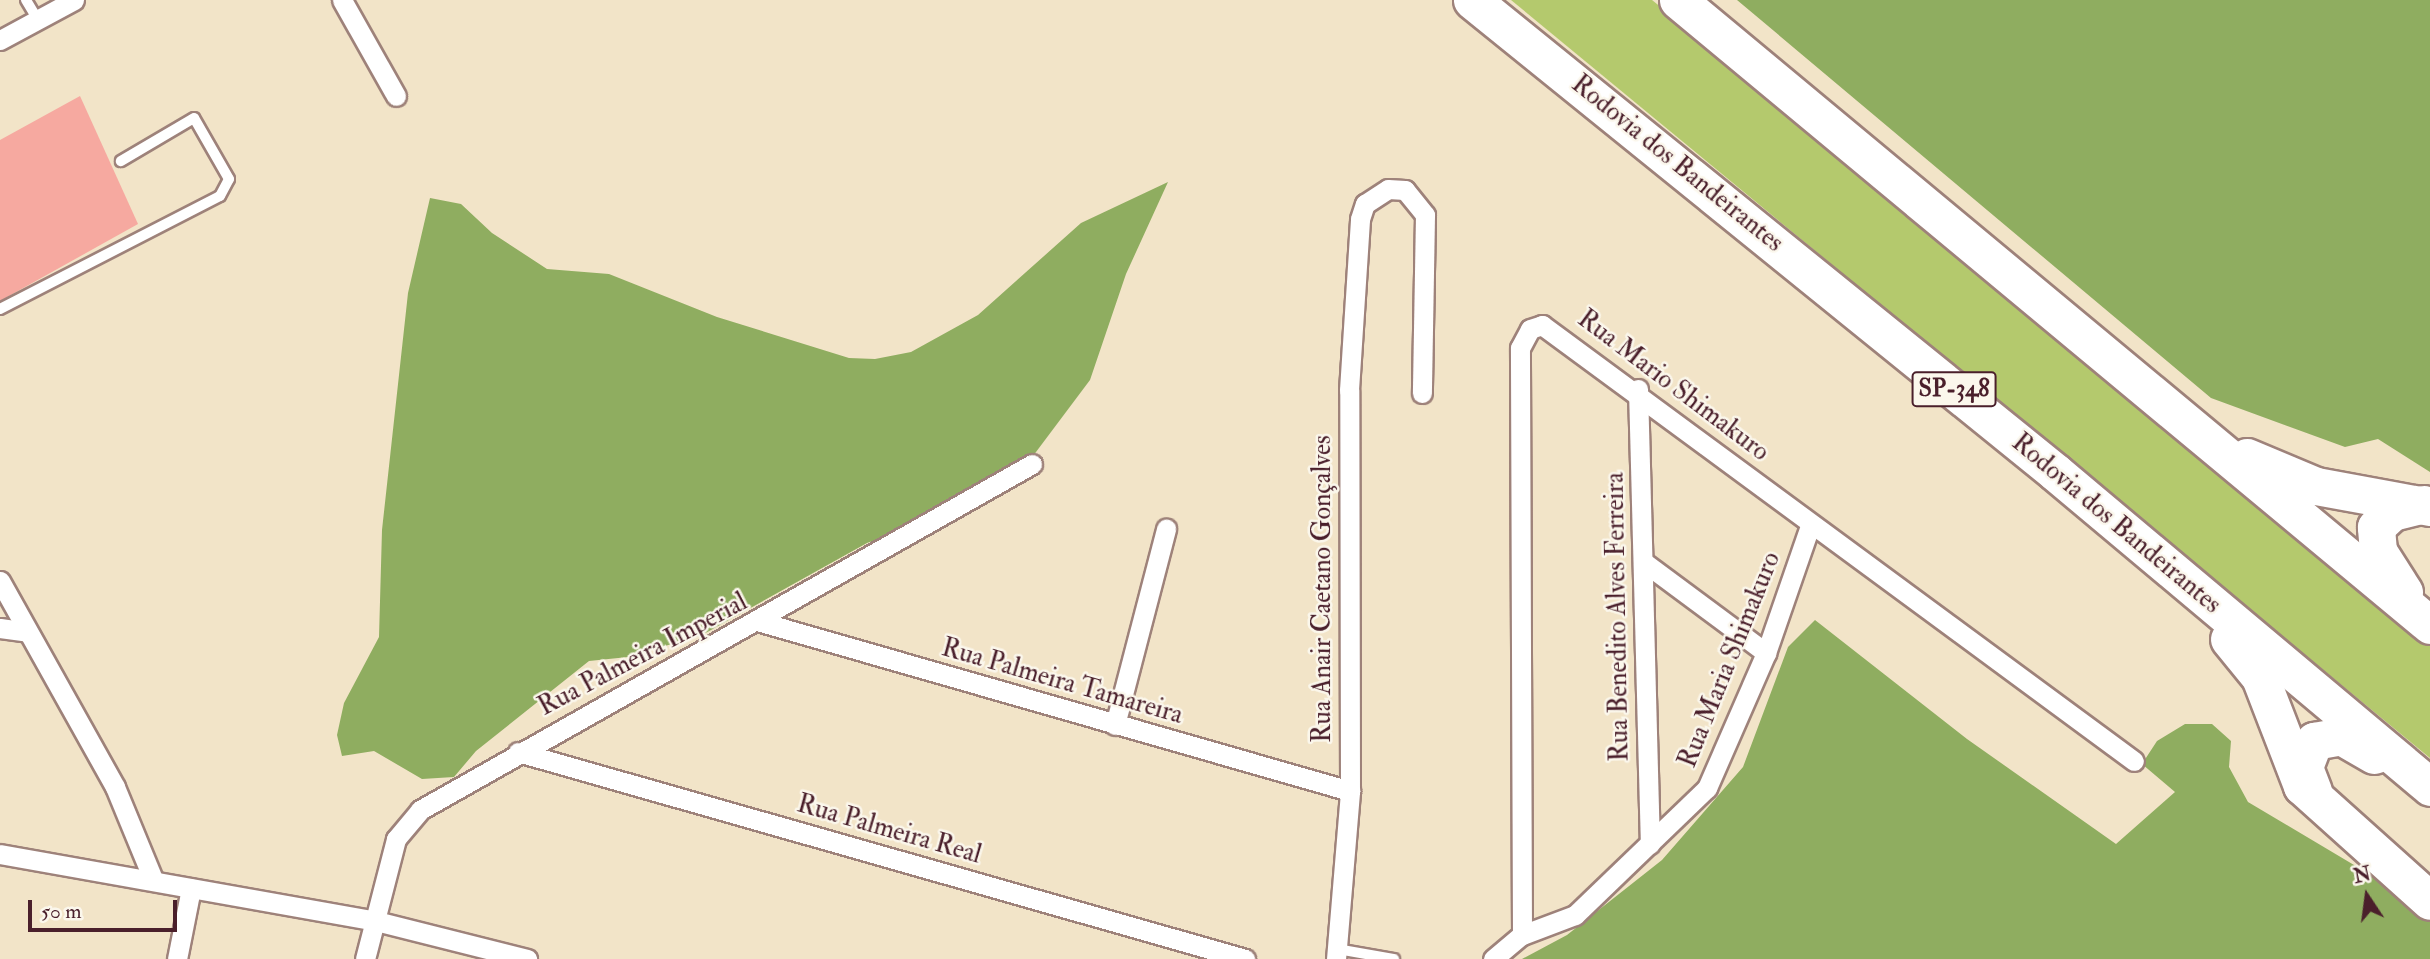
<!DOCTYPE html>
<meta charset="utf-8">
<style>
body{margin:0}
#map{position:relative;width:2430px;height:959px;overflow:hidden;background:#f2e4c8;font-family:"IM FELL Double Pica",serif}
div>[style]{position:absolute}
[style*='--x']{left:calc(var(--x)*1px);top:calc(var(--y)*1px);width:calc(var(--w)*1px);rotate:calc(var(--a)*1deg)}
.green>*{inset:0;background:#b4c96d}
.forest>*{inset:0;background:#8fad60}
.building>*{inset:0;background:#f6a9a0}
.roads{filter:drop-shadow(2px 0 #9e827a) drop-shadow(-2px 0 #9e827a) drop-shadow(0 2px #9e827a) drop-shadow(0 -2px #9e827a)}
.lane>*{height:10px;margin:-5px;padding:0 5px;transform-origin:5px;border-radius:5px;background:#fff}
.street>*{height:19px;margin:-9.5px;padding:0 9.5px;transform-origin:9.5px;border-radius:9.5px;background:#fff}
.highway>*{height:37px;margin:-18.5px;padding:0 18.5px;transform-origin:18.5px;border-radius:18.5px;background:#fff}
span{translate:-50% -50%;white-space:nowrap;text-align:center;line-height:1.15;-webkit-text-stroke:5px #fbf7ec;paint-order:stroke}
.shield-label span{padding:2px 5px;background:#fbf7ec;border:2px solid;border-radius:5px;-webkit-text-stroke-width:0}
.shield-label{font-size:24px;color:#4a1f2b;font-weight:700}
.street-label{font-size:26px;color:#4a1f2b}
.north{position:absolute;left:2332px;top:861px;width:70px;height:70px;-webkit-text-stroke:5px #fbf7ec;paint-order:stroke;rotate:347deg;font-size:19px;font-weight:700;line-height:28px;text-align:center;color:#4a1f2b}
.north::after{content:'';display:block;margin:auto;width:24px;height:32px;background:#4a1f2b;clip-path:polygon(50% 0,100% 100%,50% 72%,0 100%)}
.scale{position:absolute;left:28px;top:900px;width:149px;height:32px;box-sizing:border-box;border:4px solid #4a1f2b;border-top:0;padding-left:9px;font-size:21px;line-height:24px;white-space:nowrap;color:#4a1f2b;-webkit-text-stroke:5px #fbf7ec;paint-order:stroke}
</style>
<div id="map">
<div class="green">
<div style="clip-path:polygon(1511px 0,1652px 0,2430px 628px,2430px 758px)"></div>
</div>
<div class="forest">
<div style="clip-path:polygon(1737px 0,2430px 0,2430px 472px,2378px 439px,2345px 447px,2211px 398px)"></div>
<div style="clip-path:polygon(1168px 182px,1126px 274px,1090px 380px,1027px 464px,965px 509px,867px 543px,702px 635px,628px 657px,589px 661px,476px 751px,454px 777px,422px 779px,374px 751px,342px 756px,337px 735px,344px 703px,379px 637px,382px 530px,408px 293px,430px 198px,461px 204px,492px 233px,547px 269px,609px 274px,717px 317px,849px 358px,875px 359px,911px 352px,978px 315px,1081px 223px)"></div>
<div style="clip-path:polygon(1815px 620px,1967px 739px,2116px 844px,2175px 792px,2142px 764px,2157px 741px,2185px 724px,2212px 724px,2231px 741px,2229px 767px,2248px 802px,2396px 890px,2430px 922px,2430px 959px,1522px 959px,1567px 935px,1662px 860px,1743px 767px,1788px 647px)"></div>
</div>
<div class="building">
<div style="clip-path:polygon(80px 96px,138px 224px,0 301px,0 140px)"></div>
</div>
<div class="roads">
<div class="lane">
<div style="--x:26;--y:0;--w:23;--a:59"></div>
<div style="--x:0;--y:309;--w:247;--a:-27.2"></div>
<div style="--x:220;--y:196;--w:19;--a:-62"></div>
<div style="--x:229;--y:179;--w:70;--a:-119.8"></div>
<div style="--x:194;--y:118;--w:85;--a:149.5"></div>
<div style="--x:1337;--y:949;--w:58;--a:10"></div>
</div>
<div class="street">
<div style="--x:342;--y:0;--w:110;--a:60.6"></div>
<div style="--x:0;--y:40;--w:84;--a:-28.4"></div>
<div style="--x:1638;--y:389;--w:455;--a:88.5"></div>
<div style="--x:1645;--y:563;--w:151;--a:36.6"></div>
<div style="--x:0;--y:581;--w:236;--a:60.8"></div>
<div style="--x:115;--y:787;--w:100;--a:67.6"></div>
<div style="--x:761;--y:622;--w:613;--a:16.01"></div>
<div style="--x:0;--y:628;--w:28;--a:8"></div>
<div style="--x:1115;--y:725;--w:203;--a:-75.4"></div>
<div style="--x:518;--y:752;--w:756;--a:15.89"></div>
<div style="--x:0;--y:854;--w:378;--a:10.1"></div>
<div style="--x:372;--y:920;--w:160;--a:14.1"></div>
<div style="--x:1522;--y:935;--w:587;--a:-90.2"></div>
<div style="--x:1520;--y:348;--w:21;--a:-62"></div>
<div style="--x:1530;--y:329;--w:13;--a:-18"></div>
<div style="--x:1542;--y:325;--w:735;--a:36.37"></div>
<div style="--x:177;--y:959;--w:72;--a:-78.8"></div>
<div style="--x:365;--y:959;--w:124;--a:-75.5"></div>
<div style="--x:396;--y:839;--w:38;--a:-50"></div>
<div style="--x:420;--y:810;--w:703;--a:-29.48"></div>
<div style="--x:1336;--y:959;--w:169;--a:-85.2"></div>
<div style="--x:1350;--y:791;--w:401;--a:-90.1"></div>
<div style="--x:1349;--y:390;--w:171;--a:-86.3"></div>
<div style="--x:1360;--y:219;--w:16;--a:-72"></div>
<div style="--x:1365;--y:204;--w:27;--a:-33"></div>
<div style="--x:1388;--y:189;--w:17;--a:3"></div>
<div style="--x:1405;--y:190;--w:32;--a:51"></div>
<div style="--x:1425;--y:215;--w:178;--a:91"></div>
<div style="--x:1493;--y:959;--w:38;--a:-40"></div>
<div style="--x:1522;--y:935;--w:57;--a:-20.7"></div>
<div style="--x:1575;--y:915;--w:183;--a:-43.9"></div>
<div style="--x:1707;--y:788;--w:147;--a:-66.4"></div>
<div style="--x:1766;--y:653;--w:134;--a:-70.9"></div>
</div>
<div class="highway">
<div style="--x:1472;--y:0;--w:750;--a:38.99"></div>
<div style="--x:2055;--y:472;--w:490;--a:40"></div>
<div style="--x:1678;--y:0;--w:978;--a:39.73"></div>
<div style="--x:2247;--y:457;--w:75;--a:22.8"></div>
<div style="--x:2316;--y:486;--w:116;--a:10.4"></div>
<div style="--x:2404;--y:592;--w:49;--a:-122.4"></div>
<div style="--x:2378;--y:551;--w:24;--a:-95"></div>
<div style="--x:2376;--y:527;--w:22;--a:-43"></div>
<div style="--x:2392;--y:512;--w:33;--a:-14"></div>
<div style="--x:2229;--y:639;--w:49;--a:50.8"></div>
<div style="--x:2260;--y:677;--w:117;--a:68.9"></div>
<div style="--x:2302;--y:786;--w:172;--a:41.9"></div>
<div style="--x:2313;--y:791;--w:26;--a:-111"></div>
<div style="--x:2304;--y:767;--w:28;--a:-69"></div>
<div style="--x:2314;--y:741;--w:27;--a:-10"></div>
<div style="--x:2341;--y:736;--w:38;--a:30"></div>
</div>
</div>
<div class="shield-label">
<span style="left:1954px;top:389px">SP-348</span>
</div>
<div class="street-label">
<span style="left:1677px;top:164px;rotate:39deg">Rodovia dos Bandeirantes</span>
<span style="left:1673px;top:386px;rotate:37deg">Rua Mario Shimakuro</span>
<span style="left:2116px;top:524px;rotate:40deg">Rodovia dos Bandeirantes</span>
<span style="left:1323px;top:589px;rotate:-90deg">Rua Anair Caetano Gonçalves</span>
<span style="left:1618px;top:617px;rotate:-91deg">Rua Benedito Alves Ferreira</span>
<span style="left:643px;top:655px;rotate:-28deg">Rua Palmeira Imperial</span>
<span style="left:1730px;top:660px;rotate:-68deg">Rua Maria Shimakuro</span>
<span style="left:1062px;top:682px;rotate:16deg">Rua Palmeira Tamareira</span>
<span style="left:889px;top:830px;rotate:16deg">Rua Palmeira Real</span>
</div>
<div class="north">N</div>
<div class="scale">50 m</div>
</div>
